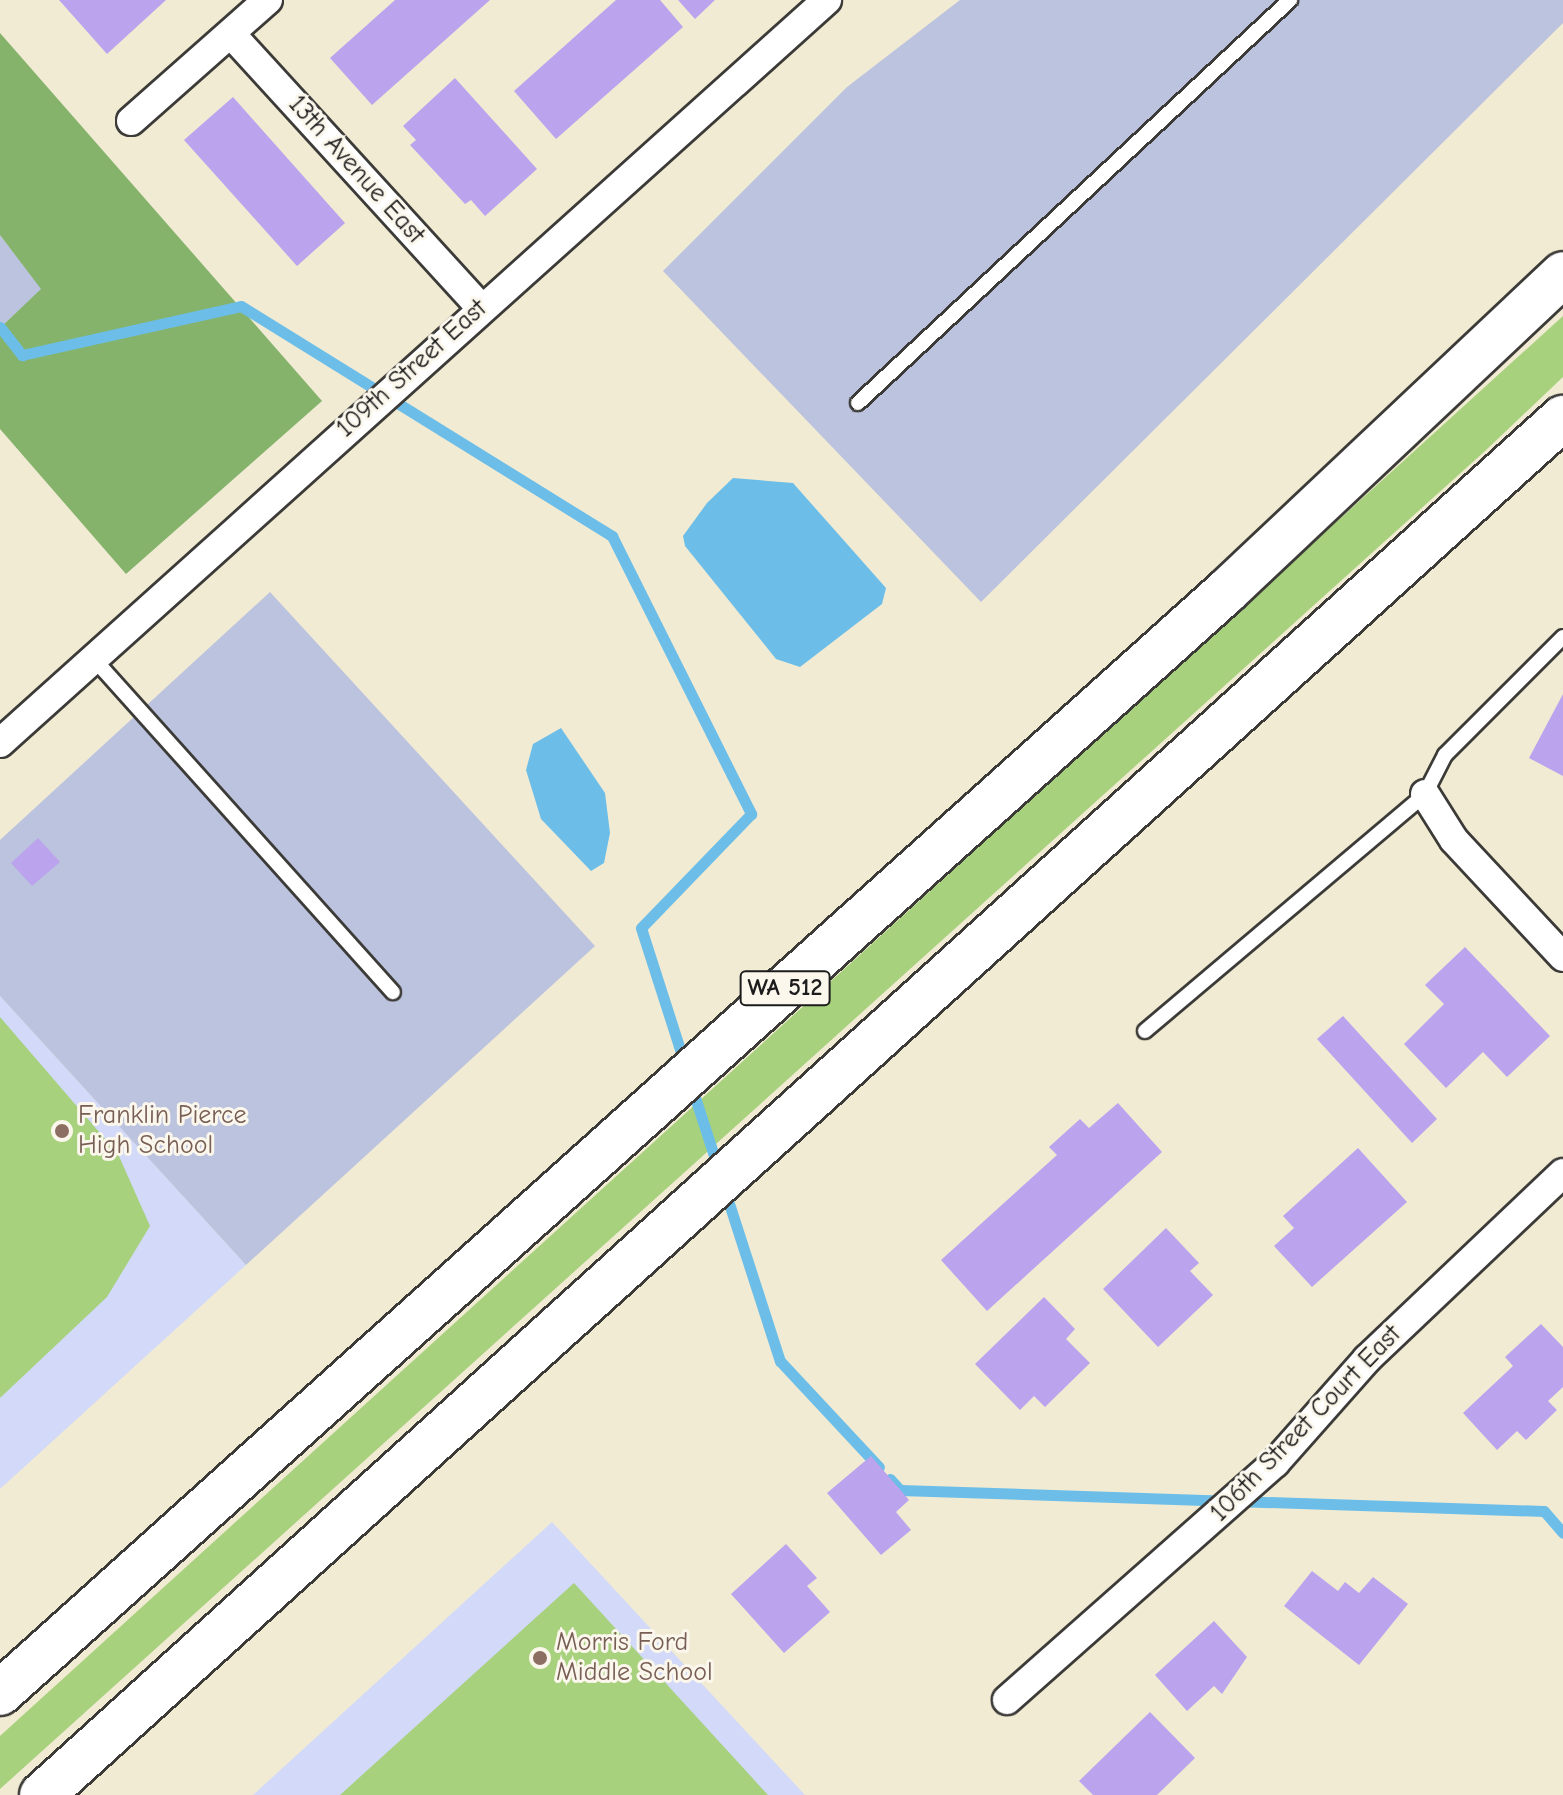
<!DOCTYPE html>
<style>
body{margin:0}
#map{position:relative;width:1563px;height:1795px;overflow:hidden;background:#f1ebd4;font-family:"Comic Neue",sans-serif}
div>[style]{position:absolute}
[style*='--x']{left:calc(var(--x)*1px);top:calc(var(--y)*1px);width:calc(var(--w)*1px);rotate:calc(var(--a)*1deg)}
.built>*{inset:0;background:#d2d9f9}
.industrial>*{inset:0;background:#bcc3de}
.green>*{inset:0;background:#a7d17d}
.forest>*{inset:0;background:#85b36c}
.water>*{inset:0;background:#6cbee8}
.stream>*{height:11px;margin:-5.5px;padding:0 5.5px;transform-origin:5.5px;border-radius:5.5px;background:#6cbee8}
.building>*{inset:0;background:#bba3ed}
.roads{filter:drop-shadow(2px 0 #3c3b38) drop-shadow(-2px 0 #3c3b38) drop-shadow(0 2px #3c3b38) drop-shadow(0 -2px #3c3b38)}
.lane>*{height:14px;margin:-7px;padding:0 7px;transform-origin:7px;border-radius:7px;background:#fff}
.street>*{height:28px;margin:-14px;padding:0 14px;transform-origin:14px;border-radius:14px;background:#fff}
.highway>*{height:44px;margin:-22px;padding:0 22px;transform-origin:22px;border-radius:22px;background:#fff}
.dots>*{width:22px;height:22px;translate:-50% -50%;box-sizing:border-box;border:4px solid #fbf7ec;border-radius:50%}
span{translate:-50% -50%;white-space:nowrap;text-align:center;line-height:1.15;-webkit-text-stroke:6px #fbf7ec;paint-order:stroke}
.shield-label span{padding:2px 6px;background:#fbf7ec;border:2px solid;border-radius:6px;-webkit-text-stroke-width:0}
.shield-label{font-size:24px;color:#1c1c1c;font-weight:700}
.street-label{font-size:26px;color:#1c1c1c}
.education-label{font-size:26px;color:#785e54}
.left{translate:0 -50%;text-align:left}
</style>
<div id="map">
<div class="built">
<div style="clip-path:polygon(0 996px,246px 1265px,0 1489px)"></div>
<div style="clip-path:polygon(552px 1522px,805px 1795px,253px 1795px)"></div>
</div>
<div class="industrial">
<div style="clip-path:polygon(960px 0,1563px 0,1563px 23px,981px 602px,663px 271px,847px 87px)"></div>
<div style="clip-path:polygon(0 235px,42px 289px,0 328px)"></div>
<div style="clip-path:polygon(270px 592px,595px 946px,246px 1265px,0 996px,0 840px)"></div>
</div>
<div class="green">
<div style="clip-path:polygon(1563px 316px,1563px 377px,1485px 451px,0 1789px,0 1736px)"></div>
<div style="clip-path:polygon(0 1017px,118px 1154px,150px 1226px,107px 1297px,0 1398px)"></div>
<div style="clip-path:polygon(574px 1583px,768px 1795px,340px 1795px)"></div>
</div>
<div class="forest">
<div style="clip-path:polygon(0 33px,322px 401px,126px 574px,0 429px,0 328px,41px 289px,0 235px)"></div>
</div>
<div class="water">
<div style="clip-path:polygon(733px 478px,793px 483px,886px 588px,882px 604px,800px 667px,776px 659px,685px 546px,683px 536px,707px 503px)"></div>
<div style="clip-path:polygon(561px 728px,605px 793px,610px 833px,604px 863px,591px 871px,541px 819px,526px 770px,533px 744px)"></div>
</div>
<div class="stream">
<div style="--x:0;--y:327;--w:36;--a:52"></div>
<div style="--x:22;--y:355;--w:224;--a:-12.6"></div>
<div style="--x:241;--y:306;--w:437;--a:31.8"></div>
<div style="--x:612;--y:536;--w:311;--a:63.4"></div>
<div style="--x:751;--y:814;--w:158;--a:134"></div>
<div style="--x:641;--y:928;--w:144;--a:72.2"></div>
<div style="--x:691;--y:1085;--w:90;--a:72"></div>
<div style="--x:725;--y:1191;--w:179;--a:72.1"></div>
<div style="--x:780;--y:1361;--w:145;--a:47"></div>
<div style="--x:890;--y:1479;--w:15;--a:48"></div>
<div style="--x:900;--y:1490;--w:644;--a:1.87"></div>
<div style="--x:1544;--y:1511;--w:29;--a:49"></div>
</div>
<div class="building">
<div style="clip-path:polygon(59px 0,166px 0,107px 54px)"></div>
<div style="clip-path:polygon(395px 0,490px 0,372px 105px,330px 58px)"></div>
<div style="clip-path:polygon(616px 0,660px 0,683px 27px,556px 139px,514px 91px)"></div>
<div style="clip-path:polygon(678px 0,715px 0,695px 19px)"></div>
<div style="clip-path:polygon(455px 78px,537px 169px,485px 216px,471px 200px,465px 204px,410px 145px,416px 140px,403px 126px)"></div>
<div style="clip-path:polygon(233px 97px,345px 223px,297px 266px,184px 140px)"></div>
<div style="clip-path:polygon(1563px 694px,1563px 776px,1529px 758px)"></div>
<div style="clip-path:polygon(38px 838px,60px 862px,32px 886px,11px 863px)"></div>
<div style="clip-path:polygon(1465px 947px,1550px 1036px,1507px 1077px,1483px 1052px,1446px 1088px,1404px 1044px,1444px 1004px,1425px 985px)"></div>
<div style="clip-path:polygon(1343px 1016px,1437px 1119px,1412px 1143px,1317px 1039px)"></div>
<div style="clip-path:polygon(1118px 1103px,1162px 1152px,987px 1311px,941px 1260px,1057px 1155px,1049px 1147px,1080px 1119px,1089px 1128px)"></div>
<div style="clip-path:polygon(1358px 1148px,1407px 1202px,1312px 1287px,1274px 1246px,1294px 1228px,1283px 1216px)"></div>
<div style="clip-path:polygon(1166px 1228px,1199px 1263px,1190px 1271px,1213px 1295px,1158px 1347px,1103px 1289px)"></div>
<div style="clip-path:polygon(1044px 1297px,1075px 1329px,1066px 1339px,1090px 1363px,1045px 1407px,1034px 1396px,1020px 1410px,975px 1364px)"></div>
<div style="clip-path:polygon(1541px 1324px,1563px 1347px,1563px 1387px,1548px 1401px,1557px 1410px,1526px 1440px,1517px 1431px,1497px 1450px,1463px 1413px,1513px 1366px,1505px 1357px)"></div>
<div style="clip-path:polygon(871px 1456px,909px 1500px,896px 1512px,911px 1530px,881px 1555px,827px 1493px)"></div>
<div style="clip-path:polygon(786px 1544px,817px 1578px,807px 1586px,830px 1612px,784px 1653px,731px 1594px)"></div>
<div style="clip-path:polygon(1312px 1571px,1338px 1591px,1345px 1582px,1359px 1593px,1373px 1577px,1408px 1604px,1359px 1665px,1284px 1606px)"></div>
<div style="clip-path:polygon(1214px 1621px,1247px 1657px,1222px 1694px,1214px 1686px,1187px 1711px,1155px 1675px)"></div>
<div style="clip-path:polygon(1150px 1712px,1195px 1758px,1157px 1795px,1093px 1795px,1079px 1781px)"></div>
</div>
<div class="roads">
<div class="lane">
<div style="--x:858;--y:403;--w:591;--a:-43.01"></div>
<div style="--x:93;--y:658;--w:449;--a:48.1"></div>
<div style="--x:1145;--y:1031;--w:367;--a:-40.2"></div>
<div style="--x:1425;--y:794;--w:44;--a:-62.9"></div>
<div style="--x:1445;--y:755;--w:167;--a:-45"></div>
</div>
<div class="street">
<div style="--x:231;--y:34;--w:369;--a:47.6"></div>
<div style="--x:131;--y:121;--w:183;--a:-41.5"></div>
<div style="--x:0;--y:743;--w:1112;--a:-41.94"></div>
<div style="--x:1425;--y:794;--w:54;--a:57.8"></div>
<div style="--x:1454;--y:840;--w:160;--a:47"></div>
<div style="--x:1007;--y:1700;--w:358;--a:-41.5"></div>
<div style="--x:1275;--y:1463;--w:139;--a:-48.5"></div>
<div style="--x:1367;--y:1359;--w:270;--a:-43.5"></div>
</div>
<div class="highway">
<div style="--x:0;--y:1693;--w:1649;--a:-41.93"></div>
<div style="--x:1227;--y:591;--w:462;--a:-43.3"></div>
<div style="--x:42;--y:1795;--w:2052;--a:-42.16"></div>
</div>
</div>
<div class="dots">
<div style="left:62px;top:1131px;background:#8d6e63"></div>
<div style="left:540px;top:1658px;background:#8d6e63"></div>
</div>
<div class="shield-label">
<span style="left:785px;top:988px">WA 512</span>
</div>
<div class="street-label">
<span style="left:356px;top:170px;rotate:48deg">13th Avenue East</span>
<span style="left:412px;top:369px;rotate:-42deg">109th Street East</span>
<span style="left:1306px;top:1424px;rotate:-46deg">106th Street Court East</span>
</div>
<div class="education-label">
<span class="left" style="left:78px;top:1131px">Franklin Pierce<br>High School</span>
<span class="left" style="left:556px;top:1658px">Morris Ford<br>Middle School</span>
</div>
</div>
